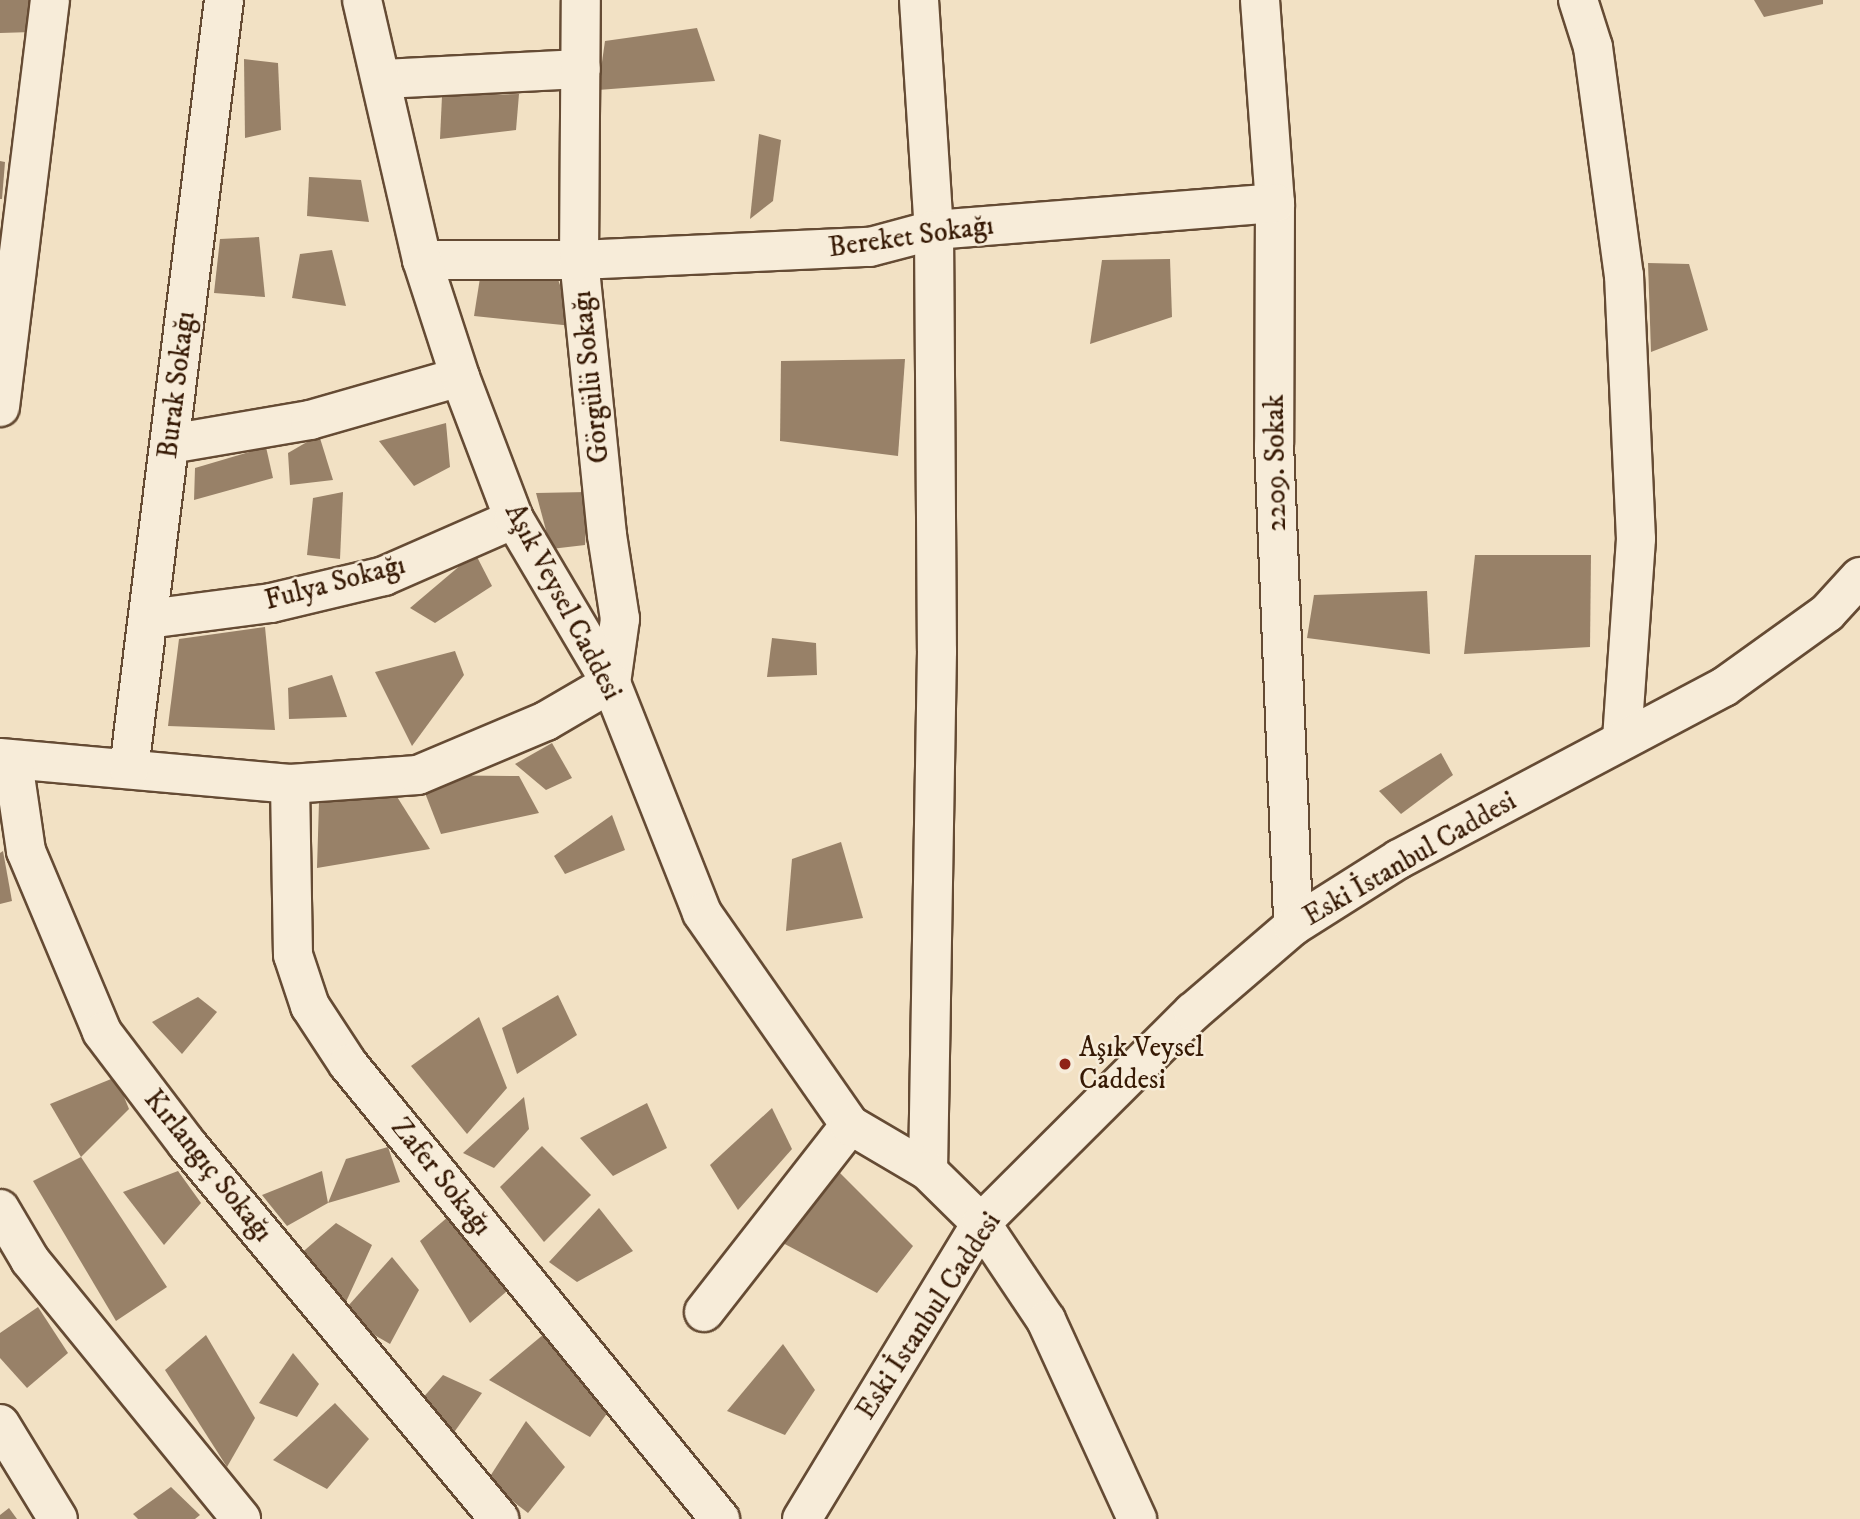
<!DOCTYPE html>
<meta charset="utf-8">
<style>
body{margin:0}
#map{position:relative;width:1860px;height:1519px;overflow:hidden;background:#f2e1c4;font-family:"IM FELL DW Pica",serif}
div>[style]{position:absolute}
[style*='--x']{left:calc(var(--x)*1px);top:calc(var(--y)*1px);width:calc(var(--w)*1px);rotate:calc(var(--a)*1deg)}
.building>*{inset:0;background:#988168}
.roads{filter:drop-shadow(2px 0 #654b34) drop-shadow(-2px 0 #654b34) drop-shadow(0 2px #654b34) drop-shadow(0 -2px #654b34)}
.minor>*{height:38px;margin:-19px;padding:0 19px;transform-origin:19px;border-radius:19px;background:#f7ecd9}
.tertiary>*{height:38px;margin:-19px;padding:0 19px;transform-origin:19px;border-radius:19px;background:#f7ecd9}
.secondary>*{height:38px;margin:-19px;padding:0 19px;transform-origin:19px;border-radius:19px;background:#f7ecd9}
.dots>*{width:19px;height:19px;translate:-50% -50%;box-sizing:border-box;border:4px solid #f7ecd9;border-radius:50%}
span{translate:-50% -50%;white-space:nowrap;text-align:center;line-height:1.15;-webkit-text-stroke:5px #f7ecd9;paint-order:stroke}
.street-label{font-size:28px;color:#361904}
.poi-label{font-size:28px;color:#361904}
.left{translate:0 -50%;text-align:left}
</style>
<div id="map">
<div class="building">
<div style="clip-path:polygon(0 0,33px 0,32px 32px,0 33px)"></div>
<div style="clip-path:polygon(1754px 0,1823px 0,1823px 4px,1764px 17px)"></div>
<div style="clip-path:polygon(697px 28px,715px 81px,598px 90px,605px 41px)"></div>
<div style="clip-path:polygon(244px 59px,278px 63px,281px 130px,245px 138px)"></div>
<div style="clip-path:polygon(519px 94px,516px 130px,440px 139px,442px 96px)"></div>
<div style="clip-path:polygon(759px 134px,781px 140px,773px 201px,750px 219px)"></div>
<div style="clip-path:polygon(0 161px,5px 162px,2px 199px,0 199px)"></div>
<div style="clip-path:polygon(309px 177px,361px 180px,369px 222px,307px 216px)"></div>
<div style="clip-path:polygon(259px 237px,265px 297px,214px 293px,220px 239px)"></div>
<div style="clip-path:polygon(332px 250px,346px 306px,292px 298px,300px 254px)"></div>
<div style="clip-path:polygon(1170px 259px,1172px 317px,1090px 344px,1102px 260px)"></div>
<div style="clip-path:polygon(1648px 263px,1689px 264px,1708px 330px,1651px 352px)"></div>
<div style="clip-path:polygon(480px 278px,558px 279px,573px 326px,474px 316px)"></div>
<div style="clip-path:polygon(905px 359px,898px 456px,780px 441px,781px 361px)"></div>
<div style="clip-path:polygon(446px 423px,450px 467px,414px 486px,379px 441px)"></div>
<div style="clip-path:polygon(319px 435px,333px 480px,290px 485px,288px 453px)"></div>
<div style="clip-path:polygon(266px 447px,273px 478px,194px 500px,195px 468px)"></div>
<div style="clip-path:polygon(343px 492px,340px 559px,307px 555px,313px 498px)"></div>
<div style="clip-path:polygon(588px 492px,585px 545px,551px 549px,536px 493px)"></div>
<div style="clip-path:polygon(475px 553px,492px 586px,435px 623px,410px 608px)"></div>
<div style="clip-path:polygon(1475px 555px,1591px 555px,1590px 647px,1464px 654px)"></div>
<div style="clip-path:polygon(1427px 591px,1430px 654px,1307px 638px,1314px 595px)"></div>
<div style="clip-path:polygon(265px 627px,275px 730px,168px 726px,179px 639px)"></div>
<div style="clip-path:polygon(772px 638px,816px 643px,817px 675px,767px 677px)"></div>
<div style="clip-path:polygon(455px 651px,464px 675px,412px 746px,375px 672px)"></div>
<div style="clip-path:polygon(332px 675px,347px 717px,289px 719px,288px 688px)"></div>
<div style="clip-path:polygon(552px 743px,572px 778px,546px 790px,515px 764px)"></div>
<div style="clip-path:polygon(1441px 753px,1453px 775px,1401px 814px,1379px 791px)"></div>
<div style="clip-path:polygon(418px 775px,519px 776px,539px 813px,441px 834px)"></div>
<div style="clip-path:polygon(394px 792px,430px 849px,317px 868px,319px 802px)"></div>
<div style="clip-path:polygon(612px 815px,625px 850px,565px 874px,554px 856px)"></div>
<div style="clip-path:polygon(841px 842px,863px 918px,786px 931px,792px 859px)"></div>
<div style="clip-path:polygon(3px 851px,12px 901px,0 904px,0 853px)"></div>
<div style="clip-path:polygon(558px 995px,577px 1035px,517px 1074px,502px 1028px)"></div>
<div style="clip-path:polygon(198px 997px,217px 1012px,182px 1054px,152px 1022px)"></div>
<div style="clip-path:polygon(479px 1017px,507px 1088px,467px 1134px,411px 1066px)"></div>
<div style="clip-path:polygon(116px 1077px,129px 1109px,81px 1157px,50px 1104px)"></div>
<div style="clip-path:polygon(524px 1097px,529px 1129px,494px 1168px,463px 1153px)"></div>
<div style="clip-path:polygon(647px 1103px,667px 1148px,613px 1176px,580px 1138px)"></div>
<div style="clip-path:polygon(772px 1108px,792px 1149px,738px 1210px,710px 1165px)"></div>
<div style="clip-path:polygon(542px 1146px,591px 1195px,544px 1242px,500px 1187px)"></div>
<div style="clip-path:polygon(388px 1147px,400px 1182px,328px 1203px,346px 1159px)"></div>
<div style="clip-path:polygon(81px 1157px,167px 1287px,116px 1321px,33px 1181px)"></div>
<div style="clip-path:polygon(178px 1171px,201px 1203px,164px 1245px,123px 1192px)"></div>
<div style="clip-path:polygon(322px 1171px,328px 1203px,287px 1226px,262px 1195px)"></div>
<div style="clip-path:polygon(838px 1171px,913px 1246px,877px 1293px,781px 1242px)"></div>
<div style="clip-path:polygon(599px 1208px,633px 1251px,577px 1282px,549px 1262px)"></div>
<div style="clip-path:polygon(449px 1216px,514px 1285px,470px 1323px,420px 1241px)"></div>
<div style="clip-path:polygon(336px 1223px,372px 1245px,340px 1315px,298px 1256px)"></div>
<div style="clip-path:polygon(392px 1257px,419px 1290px,390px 1344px,340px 1315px)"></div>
<div style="clip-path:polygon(38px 1307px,68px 1353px,27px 1388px,0 1358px,0 1333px)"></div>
<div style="clip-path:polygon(550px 1329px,616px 1401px,590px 1437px,489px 1380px)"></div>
<div style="clip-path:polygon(206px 1335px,255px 1418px,227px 1467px,165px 1370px)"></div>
<div style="clip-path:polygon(783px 1344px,815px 1390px,785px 1435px,727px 1411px)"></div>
<div style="clip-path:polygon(293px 1353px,319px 1384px,297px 1417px,259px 1403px)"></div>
<div style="clip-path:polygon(443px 1375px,482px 1393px,450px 1438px,421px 1400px)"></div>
<div style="clip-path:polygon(335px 1403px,369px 1439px,327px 1489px,273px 1460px)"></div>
<div style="clip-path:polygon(526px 1421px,565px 1467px,528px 1513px,487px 1481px)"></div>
<div style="clip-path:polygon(171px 1487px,200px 1515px,195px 1519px,138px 1519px,133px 1514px)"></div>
<div style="clip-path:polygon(9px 1508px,17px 1519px,0 1519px,0 1515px)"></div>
</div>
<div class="roads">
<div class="minor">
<div style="--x:919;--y:0;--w:230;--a:86.3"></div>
<div style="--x:934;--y:230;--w:421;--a:89.6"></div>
<div style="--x:937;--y:651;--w:520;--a:90.99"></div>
<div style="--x:1260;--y:0;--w:204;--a:85.8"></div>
<div style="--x:1275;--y:203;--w:241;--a:90.2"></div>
<div style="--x:1274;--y:444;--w:482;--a:87.7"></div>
<div style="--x:1578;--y:0;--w:49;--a:72.3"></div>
<div style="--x:1593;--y:47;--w:230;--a:82.3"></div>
<div style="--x:1624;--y:275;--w:264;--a:87.4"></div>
<div style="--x:1636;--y:539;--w:201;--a:94"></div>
<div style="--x:383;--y:79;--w:198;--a:-2.9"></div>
<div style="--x:422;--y:260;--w:157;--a:0"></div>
<div style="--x:579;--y:260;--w:291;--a:-2.6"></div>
<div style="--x:870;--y:247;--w:66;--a:-14.9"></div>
<div style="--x:934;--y:230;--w:342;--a:-4.5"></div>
<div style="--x:0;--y:407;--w:410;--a:-83"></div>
<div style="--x:170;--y:444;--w:142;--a:-9.7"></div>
<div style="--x:310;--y:420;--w:156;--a:-16"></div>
<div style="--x:148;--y:619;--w:124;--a:-7.4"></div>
<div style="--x:271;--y:603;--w:116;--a:-13.4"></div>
<div style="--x:384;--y:576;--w:142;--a:-23.7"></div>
<div style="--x:0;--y:758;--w:291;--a:5.1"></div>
<div style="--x:290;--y:784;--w:128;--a:-4"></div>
<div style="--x:418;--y:775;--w:139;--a:-22.9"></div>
<div style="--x:546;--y:721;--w:75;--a:-30.3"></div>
<div style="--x:611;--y:683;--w:65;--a:-82"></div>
<div style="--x:620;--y:619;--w:85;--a:-98.8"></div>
<div style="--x:607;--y:535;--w:276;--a:-95.8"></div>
<div style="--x:579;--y:260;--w:260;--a:-89.6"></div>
<div style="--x:13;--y:762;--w:90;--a:81.7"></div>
<div style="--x:26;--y:851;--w:196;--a:67.2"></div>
<div style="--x:102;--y:1032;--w:141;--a:52.8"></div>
<div style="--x:187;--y:1144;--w:488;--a:50.2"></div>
<div style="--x:129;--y:769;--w:775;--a:-82.96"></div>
<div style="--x:290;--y:784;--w:171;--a:89"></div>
<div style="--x:293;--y:955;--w:54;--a:71.6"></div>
<div style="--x:310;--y:1006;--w:69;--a:56.8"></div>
<div style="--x:348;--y:1064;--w:588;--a:50.73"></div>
<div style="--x:0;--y:1209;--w:59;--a:59.5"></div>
<div style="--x:30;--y:1260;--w:334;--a:50.8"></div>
<div style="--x:981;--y:1223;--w:117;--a:56.2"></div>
<div style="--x:1046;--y:1320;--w:219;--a:65.4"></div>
<div style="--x:704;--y:1312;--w:237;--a:-52"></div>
<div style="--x:0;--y:1424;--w:111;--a:58.6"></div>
</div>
<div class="tertiary">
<div style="--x:362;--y:0;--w:267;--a:77"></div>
<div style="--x:422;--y:260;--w:123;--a:72"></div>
<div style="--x:460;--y:377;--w:152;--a:69.2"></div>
<div style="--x:514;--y:519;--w:191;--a:59.4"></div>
<div style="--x:611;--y:683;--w:247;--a:68.4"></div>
<div style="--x:702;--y:913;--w:259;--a:55.1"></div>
<div style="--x:850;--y:1125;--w:91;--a:30.5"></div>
<div style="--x:928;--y:1171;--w:74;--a:44.5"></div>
</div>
<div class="secondary">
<div style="--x:802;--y:1519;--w:346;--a:-58.8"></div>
<div style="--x:981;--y:1223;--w:299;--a:-44.9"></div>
<div style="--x:1193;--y:1012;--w:132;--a:-40.7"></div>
<div style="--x:1293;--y:926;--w:125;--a:-32.3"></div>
<div style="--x:1399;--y:859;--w:368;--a:-27.9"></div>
<div style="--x:1724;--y:687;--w:127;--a:-35.7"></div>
<div style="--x:1827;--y:613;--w:49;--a:-47.5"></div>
</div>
</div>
<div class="dots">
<div style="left:1065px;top:1064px;background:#8f2418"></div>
</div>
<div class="street-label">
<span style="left:911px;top:237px;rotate:-8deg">Bereket Sokağı</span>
<span style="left:591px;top:377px;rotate:-96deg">Görgülü Sokağı</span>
<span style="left:177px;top:385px;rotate:-83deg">Burak Sokağı</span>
<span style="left:1276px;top:463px;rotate:-91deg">2209. Sokak</span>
<span style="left:335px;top:583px;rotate:-15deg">Fulya Sokağı</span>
<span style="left:563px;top:602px;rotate:62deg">Aşık Veysel Caddesi</span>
<span style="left:1410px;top:859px;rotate:-30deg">Eski İstanbul Caddesi</span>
<span style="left:208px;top:1166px;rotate:51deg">Kırlangıç Sokağı</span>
<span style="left:441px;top:1177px;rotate:51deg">Zafer Sokağı</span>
<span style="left:929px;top:1316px;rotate:-57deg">Eski İstanbul Caddesi</span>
</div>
<div class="poi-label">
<span class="left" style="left:1079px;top:1064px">Aşık Veysel<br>Caddesi</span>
</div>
</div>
